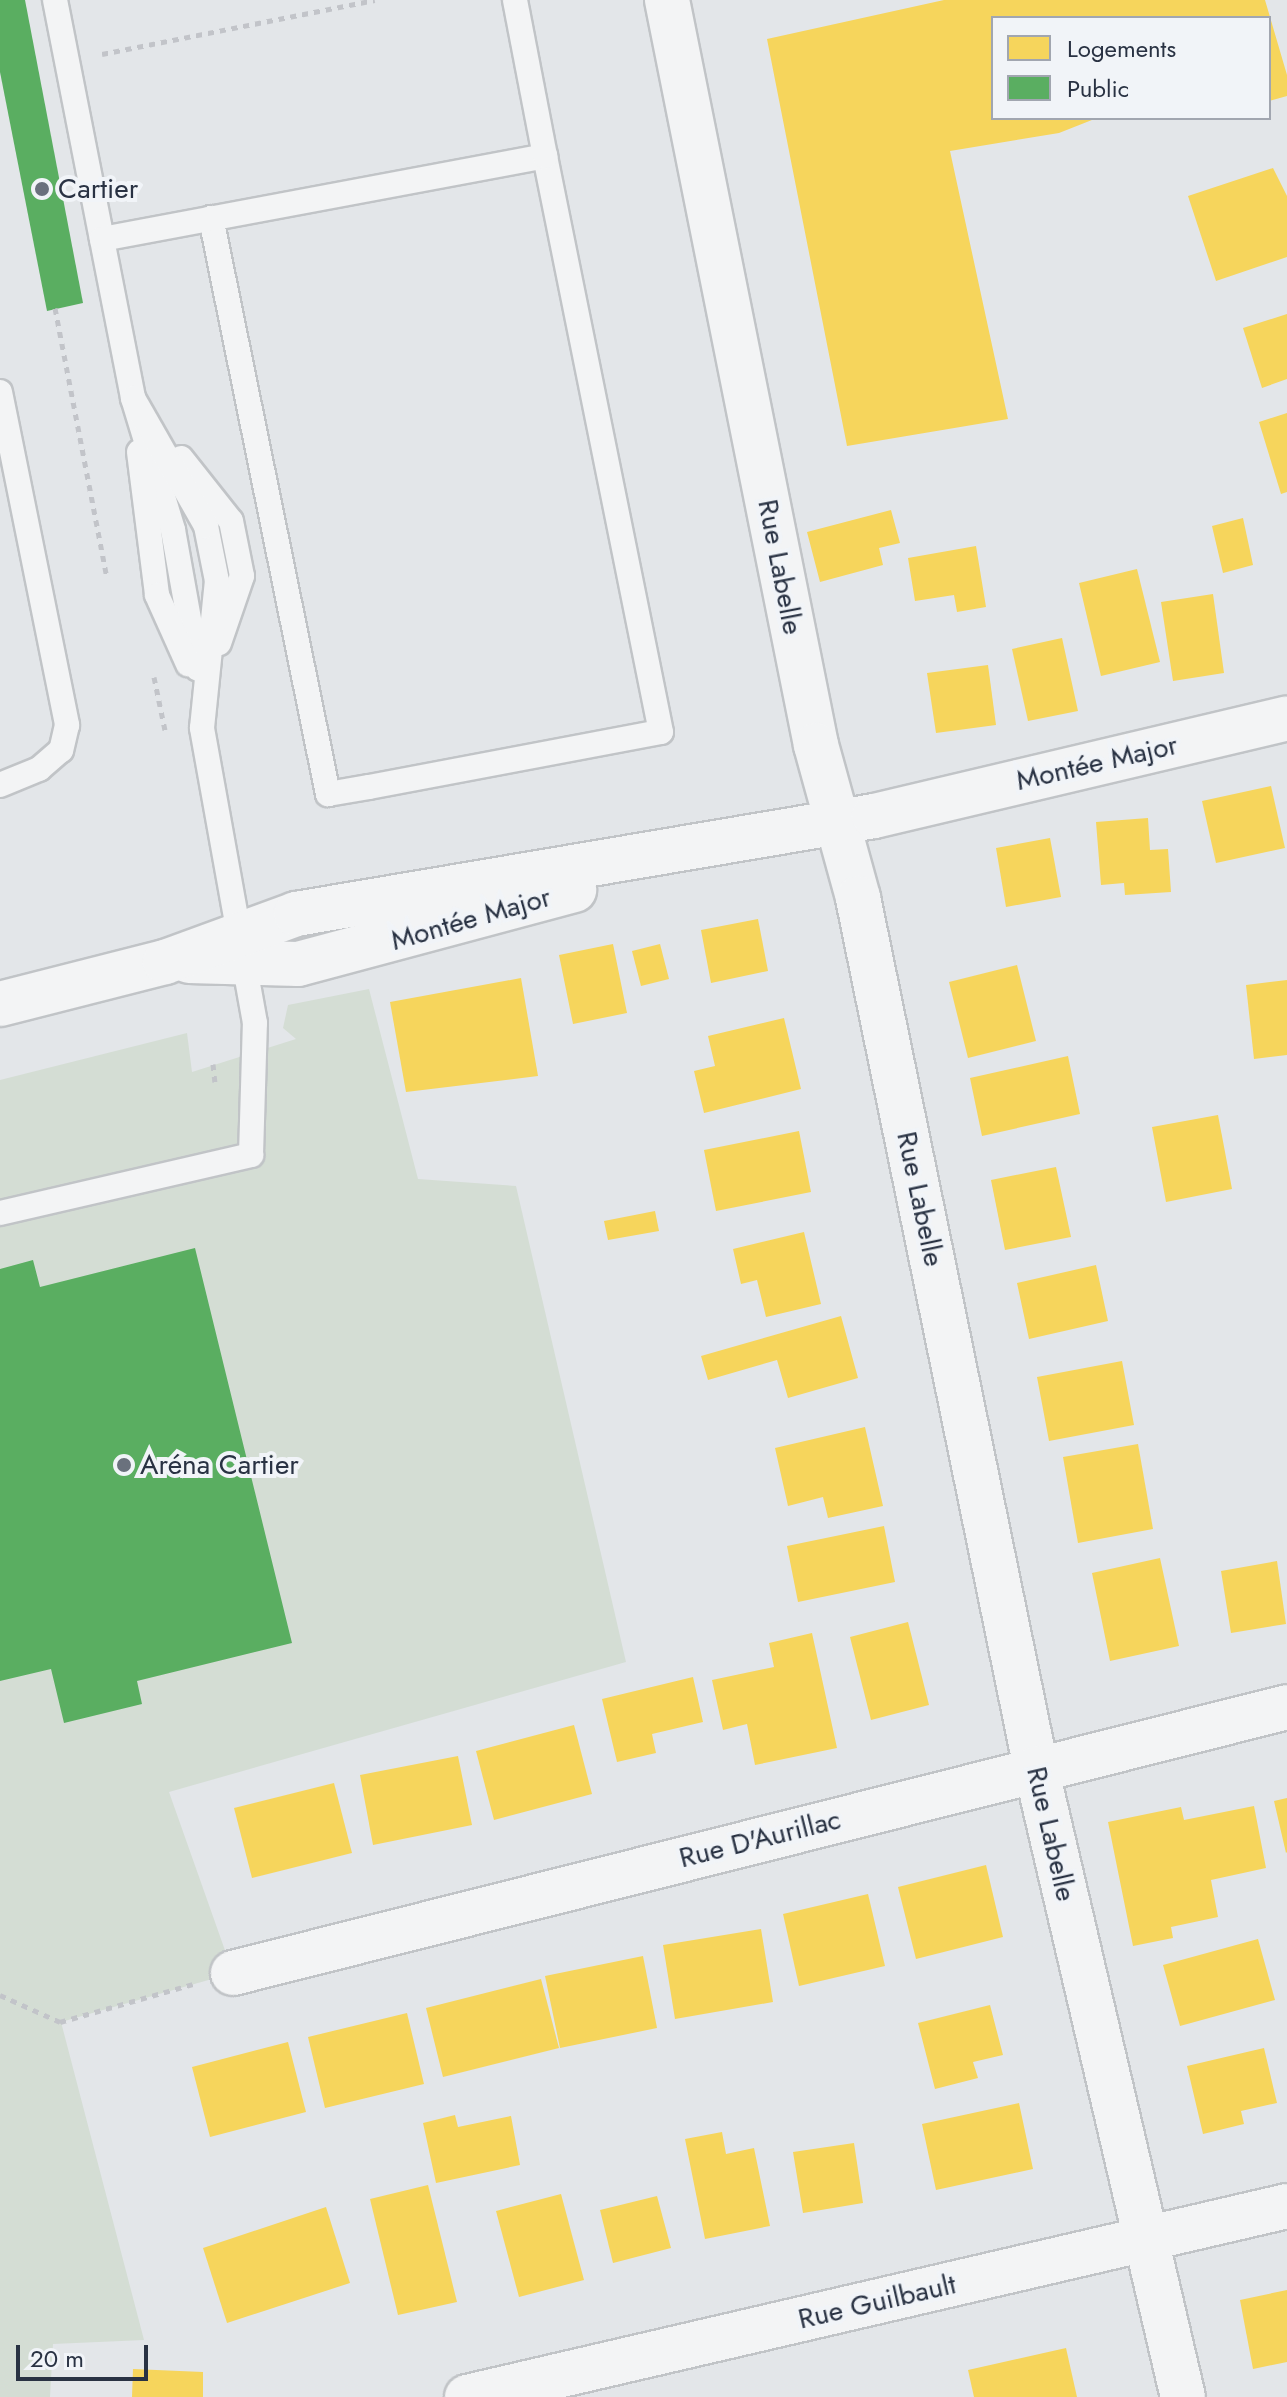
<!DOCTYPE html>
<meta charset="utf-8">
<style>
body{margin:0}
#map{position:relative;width:1287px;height:2397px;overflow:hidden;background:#e3e6e9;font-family:Jost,sans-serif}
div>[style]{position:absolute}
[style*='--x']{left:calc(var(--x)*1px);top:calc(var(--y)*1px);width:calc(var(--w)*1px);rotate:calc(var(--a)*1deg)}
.green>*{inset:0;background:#d4ddd4}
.homes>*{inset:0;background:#f6d55c}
.public>*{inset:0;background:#5aae61}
.path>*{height:5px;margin-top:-2.5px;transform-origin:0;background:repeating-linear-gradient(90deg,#c2c4c9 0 6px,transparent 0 12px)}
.roads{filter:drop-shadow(2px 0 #c1c4c7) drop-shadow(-2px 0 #c1c4c7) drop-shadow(0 2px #c1c4c7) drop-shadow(0 -2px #c1c4c7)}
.lane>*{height:24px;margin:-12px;padding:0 12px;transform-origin:12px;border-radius:12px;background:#f3f4f5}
.street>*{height:44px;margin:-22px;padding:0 22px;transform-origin:22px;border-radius:22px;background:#f3f4f5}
.dots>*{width:22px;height:22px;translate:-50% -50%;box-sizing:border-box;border:4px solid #f1f4f8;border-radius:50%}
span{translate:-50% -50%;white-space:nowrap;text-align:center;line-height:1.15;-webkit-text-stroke:8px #f1f4f8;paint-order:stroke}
.poi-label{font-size:28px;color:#293243}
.left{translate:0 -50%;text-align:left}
.street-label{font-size:28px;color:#293243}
.legend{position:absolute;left:991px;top:16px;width:280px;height:104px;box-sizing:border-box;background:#f1f4f8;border:2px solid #a1a6b0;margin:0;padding:10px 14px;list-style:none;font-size:24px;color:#293243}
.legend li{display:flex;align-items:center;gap:16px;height:40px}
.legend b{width:40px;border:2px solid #a1a6b0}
.scale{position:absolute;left:16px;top:2345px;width:132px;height:36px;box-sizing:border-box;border:4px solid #293243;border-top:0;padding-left:10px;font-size:24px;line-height:28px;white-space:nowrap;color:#293243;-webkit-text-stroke:6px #f1f4f8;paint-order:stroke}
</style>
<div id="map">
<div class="green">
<div style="clip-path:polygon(369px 989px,418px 1179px,516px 1186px,626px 1662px,169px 1792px,233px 1973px,61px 2022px,144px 2340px,53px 2344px,50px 2397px,0 2397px,0 1080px,187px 1033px,192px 1072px,296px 1039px,283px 1028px,288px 1005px)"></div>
</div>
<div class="homes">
<div style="clip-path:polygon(944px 0,1265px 0,1287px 75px,1287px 96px,1269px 101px,1269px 18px,993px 18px,993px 118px,1097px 118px,1059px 133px,950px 151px,1008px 419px,847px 446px,767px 39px)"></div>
<div style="clip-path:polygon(1273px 168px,1287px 196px,1287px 257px,1216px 281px,1188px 196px)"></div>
<div style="clip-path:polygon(1287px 314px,1287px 379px,1262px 388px,1243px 328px)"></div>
<div style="clip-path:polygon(1287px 413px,1287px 492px,1281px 494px,1259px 422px)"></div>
<div style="clip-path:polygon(891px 510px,900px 543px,879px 548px,883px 565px,820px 582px,807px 532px)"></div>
<div style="clip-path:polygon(1243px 518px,1253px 565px,1223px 573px,1212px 526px)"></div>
<div style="clip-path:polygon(976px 546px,986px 607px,957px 612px,954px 595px,915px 601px,908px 558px)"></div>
<div style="clip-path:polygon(1137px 569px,1160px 662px,1101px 676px,1079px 583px)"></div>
<div style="clip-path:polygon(1213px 594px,1224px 673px,1173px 681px,1161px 602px)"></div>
<div style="clip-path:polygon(1062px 638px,1078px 711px,1028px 721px,1012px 649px)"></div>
<div style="clip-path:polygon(988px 665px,996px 725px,936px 733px,927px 673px)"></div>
<div style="clip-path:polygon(1271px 786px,1285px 848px,1216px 863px,1202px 801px)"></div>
<div style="clip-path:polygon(1148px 818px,1150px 850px,1168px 849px,1171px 892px,1125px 895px,1124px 883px,1101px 885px,1096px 822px)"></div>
<div style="clip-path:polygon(1050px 838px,1061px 897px,1006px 907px,996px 848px)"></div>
<div style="clip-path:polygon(758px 919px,768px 971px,711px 983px,701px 930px)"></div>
<div style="clip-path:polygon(613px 944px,627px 1013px,573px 1024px,559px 955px)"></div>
<div style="clip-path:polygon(660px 944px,669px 979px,641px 986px,632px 951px)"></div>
<div style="clip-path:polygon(1017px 965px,1036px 1041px,968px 1058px,949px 982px)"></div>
<div style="clip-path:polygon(521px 978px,538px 1076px,406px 1092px,390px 1002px)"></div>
<div style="clip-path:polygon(1287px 980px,1287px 1055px,1254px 1059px,1246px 985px)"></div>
<div style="clip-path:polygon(784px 1018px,801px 1089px,704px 1113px,694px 1071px,715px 1066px,708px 1036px)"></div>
<div style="clip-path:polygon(1068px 1056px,1080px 1114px,982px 1136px,970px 1078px)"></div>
<div style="clip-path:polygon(1218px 1115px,1232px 1189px,1166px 1202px,1152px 1127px)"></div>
<div style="clip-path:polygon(799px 1131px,811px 1192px,716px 1211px,704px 1150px)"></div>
<div style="clip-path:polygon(1056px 1167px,1071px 1237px,1005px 1250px,991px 1180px)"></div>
<div style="clip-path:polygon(655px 1211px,659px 1231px,608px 1240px,604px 1221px)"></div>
<div style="clip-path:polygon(804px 1232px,821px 1304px,766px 1317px,757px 1280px,741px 1284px,733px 1249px)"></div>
<div style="clip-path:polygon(1096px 1265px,1108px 1321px,1029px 1339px,1017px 1283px)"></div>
<div style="clip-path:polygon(841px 1316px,858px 1378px,788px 1398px,777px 1360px,708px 1380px,701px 1356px)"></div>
<div style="clip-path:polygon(1122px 1361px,1134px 1425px,1049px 1441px,1037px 1377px)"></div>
<div style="clip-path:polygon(865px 1427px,883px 1506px,828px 1518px,823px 1497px,788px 1506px,775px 1448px)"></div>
<div style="clip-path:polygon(1138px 1444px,1153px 1529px,1078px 1543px,1063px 1457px)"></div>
<div style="clip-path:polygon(884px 1526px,895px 1582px,798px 1602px,787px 1546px)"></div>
<div style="clip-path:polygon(1160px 1558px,1179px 1646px,1110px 1661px,1092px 1573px)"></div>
<div style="clip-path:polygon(1277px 1561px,1286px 1624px,1231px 1633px,1221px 1571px)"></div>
<div style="clip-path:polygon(908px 1622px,929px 1705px,871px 1720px,850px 1637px)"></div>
<div style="clip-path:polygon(812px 1633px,837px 1748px,755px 1765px,747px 1724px,723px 1730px,712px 1680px,774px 1667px,769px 1643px)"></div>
<div style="clip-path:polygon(693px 1677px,703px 1722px,652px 1734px,656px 1753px,617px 1762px,602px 1699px)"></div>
<div style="clip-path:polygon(574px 1725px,592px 1794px,494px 1820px,476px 1751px)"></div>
<div style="clip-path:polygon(458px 1756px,472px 1825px,373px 1845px,360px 1775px)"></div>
<div style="clip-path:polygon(334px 1783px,352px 1853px,252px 1878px,234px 1808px)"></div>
<div style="clip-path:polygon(1287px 1798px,1287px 1852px,1286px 1853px,1274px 1801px)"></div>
<div style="clip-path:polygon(1254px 1806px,1266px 1868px,1211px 1880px,1218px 1917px,1171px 1927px,1173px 1938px,1133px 1946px,1108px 1822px,1181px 1807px,1184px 1820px)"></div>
<div style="clip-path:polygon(986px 1865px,1003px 1937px,916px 1959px,898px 1887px)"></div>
<div style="clip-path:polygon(868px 1894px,885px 1966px,799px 1986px,783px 1914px)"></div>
<div style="clip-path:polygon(761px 1929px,773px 2002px,675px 2019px,663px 1945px)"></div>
<div style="clip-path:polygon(1258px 1939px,1275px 2000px,1180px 2026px,1163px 1965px)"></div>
<div style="clip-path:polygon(643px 1956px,657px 2028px,560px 2048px,545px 1976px)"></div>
<div style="clip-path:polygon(541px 1979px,559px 2048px,443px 2077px,426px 2008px)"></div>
<div style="clip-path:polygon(990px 2005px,1003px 2055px,973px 2062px,978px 2078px,935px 2089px,918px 2023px)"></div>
<div style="clip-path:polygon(407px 2013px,424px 2084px,325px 2108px,308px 2037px)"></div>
<div style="clip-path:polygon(288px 2042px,306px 2112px,210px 2137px,192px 2067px)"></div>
<div style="clip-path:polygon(1264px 2048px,1277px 2103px,1241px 2111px,1244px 2124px,1203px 2134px,1187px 2066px)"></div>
<div style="clip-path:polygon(1019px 2103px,1033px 2169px,936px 2190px,922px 2124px)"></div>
<div style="clip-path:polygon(455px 2115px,458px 2127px,511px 2116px,520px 2165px,436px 2183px,423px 2123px)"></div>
<div style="clip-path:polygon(722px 2132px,726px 2154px,754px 2148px,770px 2226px,705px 2239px,685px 2139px)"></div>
<div style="clip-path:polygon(854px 2143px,863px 2203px,803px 2213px,793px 2152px)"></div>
<div style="clip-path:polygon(428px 2185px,457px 2302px,398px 2315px,370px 2199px)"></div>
<div style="clip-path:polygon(561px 2194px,584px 2280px,519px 2297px,496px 2211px)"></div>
<div style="clip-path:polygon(657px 2196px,671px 2248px,613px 2263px,600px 2210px)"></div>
<div style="clip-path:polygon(326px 2207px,350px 2283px,227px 2323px,203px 2248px)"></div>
<div style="clip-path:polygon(1287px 2290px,1287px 2362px,1253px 2369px,1240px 2300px)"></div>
<div style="clip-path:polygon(1066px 2348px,1077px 2397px,974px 2397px,968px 2370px)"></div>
<div style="clip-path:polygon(133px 2369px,203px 2372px,203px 2397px,132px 2397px)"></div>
</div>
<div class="public">
<div style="clip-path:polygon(0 0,25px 0,83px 303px,47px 311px,0 72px)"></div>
<div style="clip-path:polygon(195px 1248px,292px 1643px,137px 1681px,142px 1704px,64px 1723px,51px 1669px,0 1681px,0 1269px,33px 1260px,40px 1287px)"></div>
</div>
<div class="path">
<div style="--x:102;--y:54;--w:278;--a:-11.2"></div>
<div style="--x:55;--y:308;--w:271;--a:79.1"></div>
<div style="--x:154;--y:677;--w:54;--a:78.3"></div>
<div style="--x:213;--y:1064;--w:18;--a:84"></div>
<div style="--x:0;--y:1995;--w:66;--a:24.2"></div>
<div style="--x:60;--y:2022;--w:138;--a:-15.9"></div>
</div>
<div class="roads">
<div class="lane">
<div style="--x:55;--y:0;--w:406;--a:78.9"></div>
<div style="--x:133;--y:398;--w:138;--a:73.1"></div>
<div style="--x:173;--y:530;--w:141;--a:79.8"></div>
<div style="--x:211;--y:218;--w:588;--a:78.52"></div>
<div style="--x:328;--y:794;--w:42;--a:-9.7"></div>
<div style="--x:369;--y:787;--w:297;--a:-10.7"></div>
<div style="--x:661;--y:732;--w:588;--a:-101.39"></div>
<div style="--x:102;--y:239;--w:451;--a:-10.6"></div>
<div style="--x:545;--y:156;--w:159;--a:-100.9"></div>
<div style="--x:0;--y:392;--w:340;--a:78.6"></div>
<div style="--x:67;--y:725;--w:26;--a:103"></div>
<div style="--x:61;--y:750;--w:29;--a:139"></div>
<div style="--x:39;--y:769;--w:42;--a:157.7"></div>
<div style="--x:139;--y:452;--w:144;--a:82.8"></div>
<div style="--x:157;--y:595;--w:76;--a:65.8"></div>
<div style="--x:181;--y:458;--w:80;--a:51.6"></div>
<div style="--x:231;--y:521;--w:56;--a:78.7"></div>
<div style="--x:242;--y:576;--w:71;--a:108.9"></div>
<div style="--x:0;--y:1213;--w:258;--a:-13"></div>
<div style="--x:251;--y:1155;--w:132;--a:-88.3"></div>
<div style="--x:255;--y:1023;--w:300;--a:-100.2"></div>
<div style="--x:202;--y:728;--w:148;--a:-84.2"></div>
<div style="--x:217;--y:581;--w:56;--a:-101.3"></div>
<div style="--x:206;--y:526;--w:147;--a:-119.7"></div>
</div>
<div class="street">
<div style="--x:667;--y:0;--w:760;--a:78.69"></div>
<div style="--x:816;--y:745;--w:159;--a:74.6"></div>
<div style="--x:858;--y:898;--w:888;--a:78.44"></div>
<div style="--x:1036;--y:1768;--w:646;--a:76.85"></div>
<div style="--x:189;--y:961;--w:109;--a:1.6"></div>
<div style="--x:298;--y:964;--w:286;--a:-15"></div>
<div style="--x:0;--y:1004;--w:170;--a:-14.3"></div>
<div style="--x:165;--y:962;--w:140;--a:-20.1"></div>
<div style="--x:296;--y:914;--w:586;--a:-9.62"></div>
<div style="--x:874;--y:816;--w:424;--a:-13.3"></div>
<div style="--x:233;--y:1973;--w:1087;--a:-14.16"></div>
<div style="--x:467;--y:2397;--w:842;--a:-13.11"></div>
</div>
</div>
<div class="dots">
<div style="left:42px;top:189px;background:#6a717d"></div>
<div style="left:124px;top:1465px;background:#6a717d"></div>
</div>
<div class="poi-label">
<span class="left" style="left:58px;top:189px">Cartier</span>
<span class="left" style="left:140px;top:1465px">Aréna Cartier</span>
</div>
<div class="street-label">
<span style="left:780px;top:567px;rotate:79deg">Rue Labelle</span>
<span style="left:1097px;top:763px;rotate:-13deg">Montée Major</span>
<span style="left:471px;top:919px;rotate:-16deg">Montée Major</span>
<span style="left:920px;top:1199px;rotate:78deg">Rue Labelle</span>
<span style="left:1051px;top:1834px;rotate:77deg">Rue Labelle</span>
<span style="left:760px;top:1839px;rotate:-14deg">Rue D'Aurillac</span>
<span style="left:877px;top:2302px;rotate:-13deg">Rue Guilbault</span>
</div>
<ul class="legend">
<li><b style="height:22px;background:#f6d55c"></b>Logements</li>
<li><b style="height:22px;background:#5aae61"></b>Public</li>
</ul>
<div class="scale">20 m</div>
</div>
